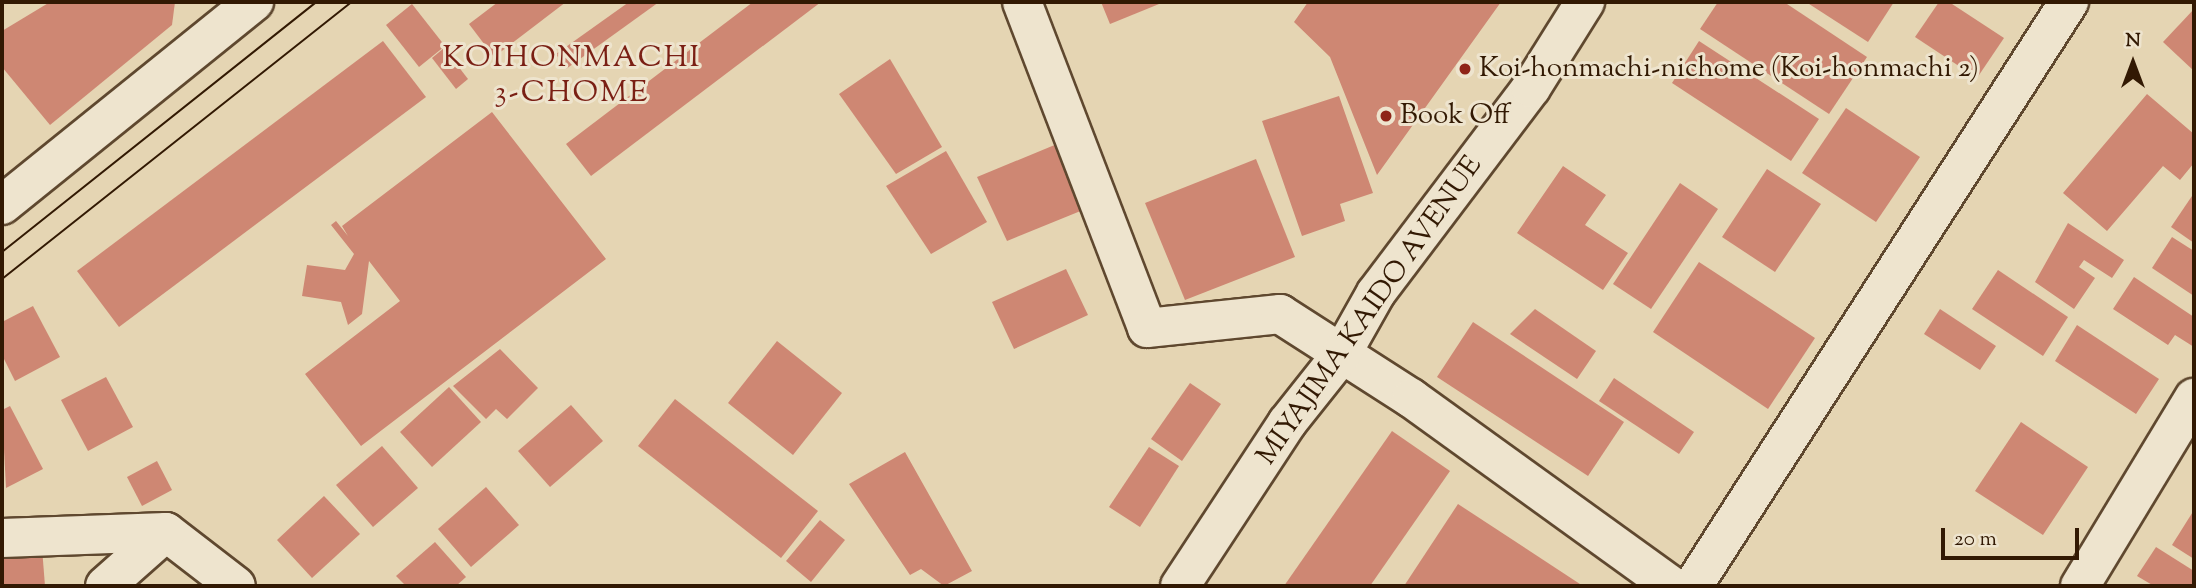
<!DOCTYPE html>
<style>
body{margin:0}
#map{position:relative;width:2196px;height:588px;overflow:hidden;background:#e5d5b3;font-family:"Sorts Mill Goudy",serif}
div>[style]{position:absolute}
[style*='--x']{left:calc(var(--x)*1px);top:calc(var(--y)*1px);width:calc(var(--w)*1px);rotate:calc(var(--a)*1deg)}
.building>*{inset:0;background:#ce8773}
.roads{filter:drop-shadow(2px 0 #5f482f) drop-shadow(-2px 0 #5f482f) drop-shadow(0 2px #5f482f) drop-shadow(0 -2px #5f482f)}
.minor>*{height:38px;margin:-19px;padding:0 19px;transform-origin:19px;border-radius:19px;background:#eee4ce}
.tram>*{height:2px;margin:-1px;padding:0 1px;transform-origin:1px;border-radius:1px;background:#321903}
.dots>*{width:19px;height:19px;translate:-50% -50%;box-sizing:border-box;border:4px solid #eee4ce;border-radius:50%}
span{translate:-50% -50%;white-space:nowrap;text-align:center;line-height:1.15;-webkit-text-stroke:6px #eee4ce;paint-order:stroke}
.poi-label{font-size:28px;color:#321903}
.left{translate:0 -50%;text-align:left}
.street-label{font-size:28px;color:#321903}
.neighbourhood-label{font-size:30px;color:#7a1f14;letter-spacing:2px}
.frame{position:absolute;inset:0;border:4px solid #321903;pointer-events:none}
.north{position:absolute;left:2098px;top:28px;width:70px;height:70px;-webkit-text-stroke:5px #eee4ce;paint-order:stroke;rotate:0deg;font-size:19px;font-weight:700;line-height:28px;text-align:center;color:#321903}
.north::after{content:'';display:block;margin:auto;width:24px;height:32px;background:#321903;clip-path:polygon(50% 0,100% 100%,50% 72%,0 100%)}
.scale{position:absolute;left:1941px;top:528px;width:138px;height:32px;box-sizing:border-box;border:4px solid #321903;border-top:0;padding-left:9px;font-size:21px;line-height:24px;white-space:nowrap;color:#321903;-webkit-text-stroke:5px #eee4ce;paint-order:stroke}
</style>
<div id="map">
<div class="building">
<div style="clip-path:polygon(50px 2px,175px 2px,172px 25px,50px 125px,2px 67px,2px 31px)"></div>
<div style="clip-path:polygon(498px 2px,566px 2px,494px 57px,469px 24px)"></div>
<div style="clip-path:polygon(629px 2px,659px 2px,566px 69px,556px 54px)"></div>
<div style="clip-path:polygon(753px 2px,821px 2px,591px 176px,566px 144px)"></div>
<div style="clip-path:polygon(1101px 2px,1164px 2px,1110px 24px)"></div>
<div style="clip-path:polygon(1308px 2px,1501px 2px,1377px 175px,1330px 57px,1294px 22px)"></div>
<div style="clip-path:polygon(1718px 2px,1784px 2px,1867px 57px,1829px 114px,1700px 29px)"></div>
<div style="clip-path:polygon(1806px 2px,1894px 2px,1868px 42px)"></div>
<div style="clip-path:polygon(1939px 2px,1949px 2px,2004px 38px,1977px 78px,1915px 37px)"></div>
<div style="clip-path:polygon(412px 4px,445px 46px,419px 67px,386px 25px)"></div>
<div style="clip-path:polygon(2194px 9px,2194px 71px,2163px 42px)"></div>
<div style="clip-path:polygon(383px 41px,426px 97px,119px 327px,77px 271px)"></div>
<div style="clip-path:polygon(1699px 41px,1819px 119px,1791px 161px,1672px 83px)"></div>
<div style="clip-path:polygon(444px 48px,468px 79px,456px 89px,432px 58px)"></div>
<div style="clip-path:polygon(890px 59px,942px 147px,896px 174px,839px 94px)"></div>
<div style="clip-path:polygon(2147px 94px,2194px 134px,2194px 163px,2180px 180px,2163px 166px,2107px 231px,2063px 193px)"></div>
<div style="clip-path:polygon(1339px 96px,1373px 193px,1340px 204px,1345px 221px,1302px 236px,1262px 121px)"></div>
<div style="clip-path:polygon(1846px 108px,1920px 157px,1876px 222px,1802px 173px)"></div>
<div style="clip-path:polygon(492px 112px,606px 259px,361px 446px,305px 374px,400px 301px,369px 261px,362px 314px,348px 325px,341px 302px,302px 296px,307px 265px,345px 270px,354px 254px,331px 225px,336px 221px,348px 236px,342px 226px)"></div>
<div style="clip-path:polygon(1057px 144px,1083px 210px,1007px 241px,977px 177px)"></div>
<div style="clip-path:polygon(946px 151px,987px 222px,931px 254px,886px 186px)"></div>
<div style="clip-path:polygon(1256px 159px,1295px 257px,1185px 300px,1145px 203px)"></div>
<div style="clip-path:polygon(1563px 166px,1606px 195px,1585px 225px,1628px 253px,1603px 290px,1517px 233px)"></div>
<div style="clip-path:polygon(1767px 169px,1821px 204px,1775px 272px,1722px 237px)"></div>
<div style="clip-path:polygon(1680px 183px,1718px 209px,1651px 309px,1613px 284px)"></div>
<div style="clip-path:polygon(2194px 193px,2194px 243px,2171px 227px)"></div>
<div style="clip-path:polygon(2068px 223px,2124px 260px,2112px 278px,2084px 260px,2079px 267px,2095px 278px,2074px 309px,2035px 282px)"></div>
<div style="clip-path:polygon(2172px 237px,2194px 251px,2194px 296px,2152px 268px)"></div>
<div style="clip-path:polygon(1699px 262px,1815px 338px,1768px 409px,1653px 332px)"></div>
<div style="clip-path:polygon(1066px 269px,1088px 315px,1014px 349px,992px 302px)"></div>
<div style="clip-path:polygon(1998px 270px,2068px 317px,2043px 356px,1972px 309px)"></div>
<div style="clip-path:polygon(2134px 277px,2194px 317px,2194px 347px,2175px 335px,2168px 345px,2113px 309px)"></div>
<div style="clip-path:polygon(33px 306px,60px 357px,15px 381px,2px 355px,2px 322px)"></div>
<div style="clip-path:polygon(1535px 309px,1596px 351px,1577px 379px,1510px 334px)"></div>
<div style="clip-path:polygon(1940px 309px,1996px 346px,1980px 370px,1924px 334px)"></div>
<div style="clip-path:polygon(1473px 322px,1624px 422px,1588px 476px,1437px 377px)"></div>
<div style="clip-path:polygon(2077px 325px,2159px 379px,2136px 414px,2055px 361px)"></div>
<div style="clip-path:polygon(777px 341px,842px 393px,793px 455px,728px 403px)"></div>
<div style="clip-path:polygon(500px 349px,538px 388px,507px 419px,496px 409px,486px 419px,453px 386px)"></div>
<div style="clip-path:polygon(106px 377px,133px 427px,88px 451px,61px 400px)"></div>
<div style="clip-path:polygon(1614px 378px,1694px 432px,1679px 454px,1599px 401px)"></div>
<div style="clip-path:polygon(1190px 383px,1221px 404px,1182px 461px,1151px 439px)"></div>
<div style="clip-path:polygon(449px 387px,481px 422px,432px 467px,400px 432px)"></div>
<div style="clip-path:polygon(675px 399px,818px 511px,781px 558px,638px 446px)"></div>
<div style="clip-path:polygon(571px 405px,603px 441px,550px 487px,518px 451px)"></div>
<div style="clip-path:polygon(10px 406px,43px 469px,6px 488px,2px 410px)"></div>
<div style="clip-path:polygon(2021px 422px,2088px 467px,2043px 535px,1975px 491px)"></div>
<div style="clip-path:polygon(1392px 431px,1450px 471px,1370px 586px,1284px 586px)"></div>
<div style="clip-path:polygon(382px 446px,418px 488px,373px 527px,336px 485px)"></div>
<div style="clip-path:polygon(1149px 447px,1179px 466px,1140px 527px,1109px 507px)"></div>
<div style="clip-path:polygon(905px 452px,972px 571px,944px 586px,921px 569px,910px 575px,849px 484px)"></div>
<div style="clip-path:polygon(157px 461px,172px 490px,142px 506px,127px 477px)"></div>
<div style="clip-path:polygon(486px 487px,519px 525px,471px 567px,438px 529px)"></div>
<div style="clip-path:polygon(324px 496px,360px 534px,312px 578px,277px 540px)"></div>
<div style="clip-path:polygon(1458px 504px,1583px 586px,1404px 586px)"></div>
<div style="clip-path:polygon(2194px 510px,2194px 559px,2172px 545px)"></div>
<div style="clip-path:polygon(820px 520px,845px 540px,811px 582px,786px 561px)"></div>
<div style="clip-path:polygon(435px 542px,466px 577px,456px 586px,406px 586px,396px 576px)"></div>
<div style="clip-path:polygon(2156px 547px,2194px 571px,2194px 586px,2154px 586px,2137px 576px)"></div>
<div style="clip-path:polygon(42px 548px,45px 586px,2px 586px,2px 551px)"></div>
</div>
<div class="roads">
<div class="minor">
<div style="--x:1022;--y:2;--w:349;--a:69"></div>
<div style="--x:1147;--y:328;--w:134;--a:-6"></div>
<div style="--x:1280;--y:314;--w:156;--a:32.7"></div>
<div style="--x:1411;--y:398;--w:322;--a:35.8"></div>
<div style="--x:2;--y:205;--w:324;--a:-38.9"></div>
<div style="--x:2;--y:538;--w:164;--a:-2.1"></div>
<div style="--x:166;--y:532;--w:88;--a:37.6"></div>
<div style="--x:105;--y:586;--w:81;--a:-41.5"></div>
<div style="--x:1180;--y:586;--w:195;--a:-56.7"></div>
<div style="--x:1287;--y:423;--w:87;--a:-51.5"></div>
<div style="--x:1341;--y:355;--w:71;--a:-60.6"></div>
<div style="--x:1376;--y:293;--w:257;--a:-52.9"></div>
<div style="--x:1531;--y:88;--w:102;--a:-57.9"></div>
<div style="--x:1693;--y:586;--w:695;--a:-57.23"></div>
<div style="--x:2080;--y:586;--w:220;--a:-58.8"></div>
</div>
</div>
<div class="tram">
<div style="--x:2;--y:252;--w:401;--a:-38.5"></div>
<div style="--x:2;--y:279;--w:446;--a:-38.4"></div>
</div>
<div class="dots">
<div style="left:1465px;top:69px;background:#8f2418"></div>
<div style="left:1386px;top:116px;background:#8f2418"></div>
</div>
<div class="poi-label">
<span class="left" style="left:1479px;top:69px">Koi-honmachi-nichome (Koi-honmachi 2)</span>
<span class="left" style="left:1400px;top:116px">Book Off</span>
</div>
<div class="street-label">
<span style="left:1370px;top:311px;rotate:-55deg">MIYAJIMA KAIDO AVENUE</span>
</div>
<div class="neighbourhood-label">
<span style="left:572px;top:76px">KOIHONMACHI<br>3-CHOME</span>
</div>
<div class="frame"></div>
<div class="north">N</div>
<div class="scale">20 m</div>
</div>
